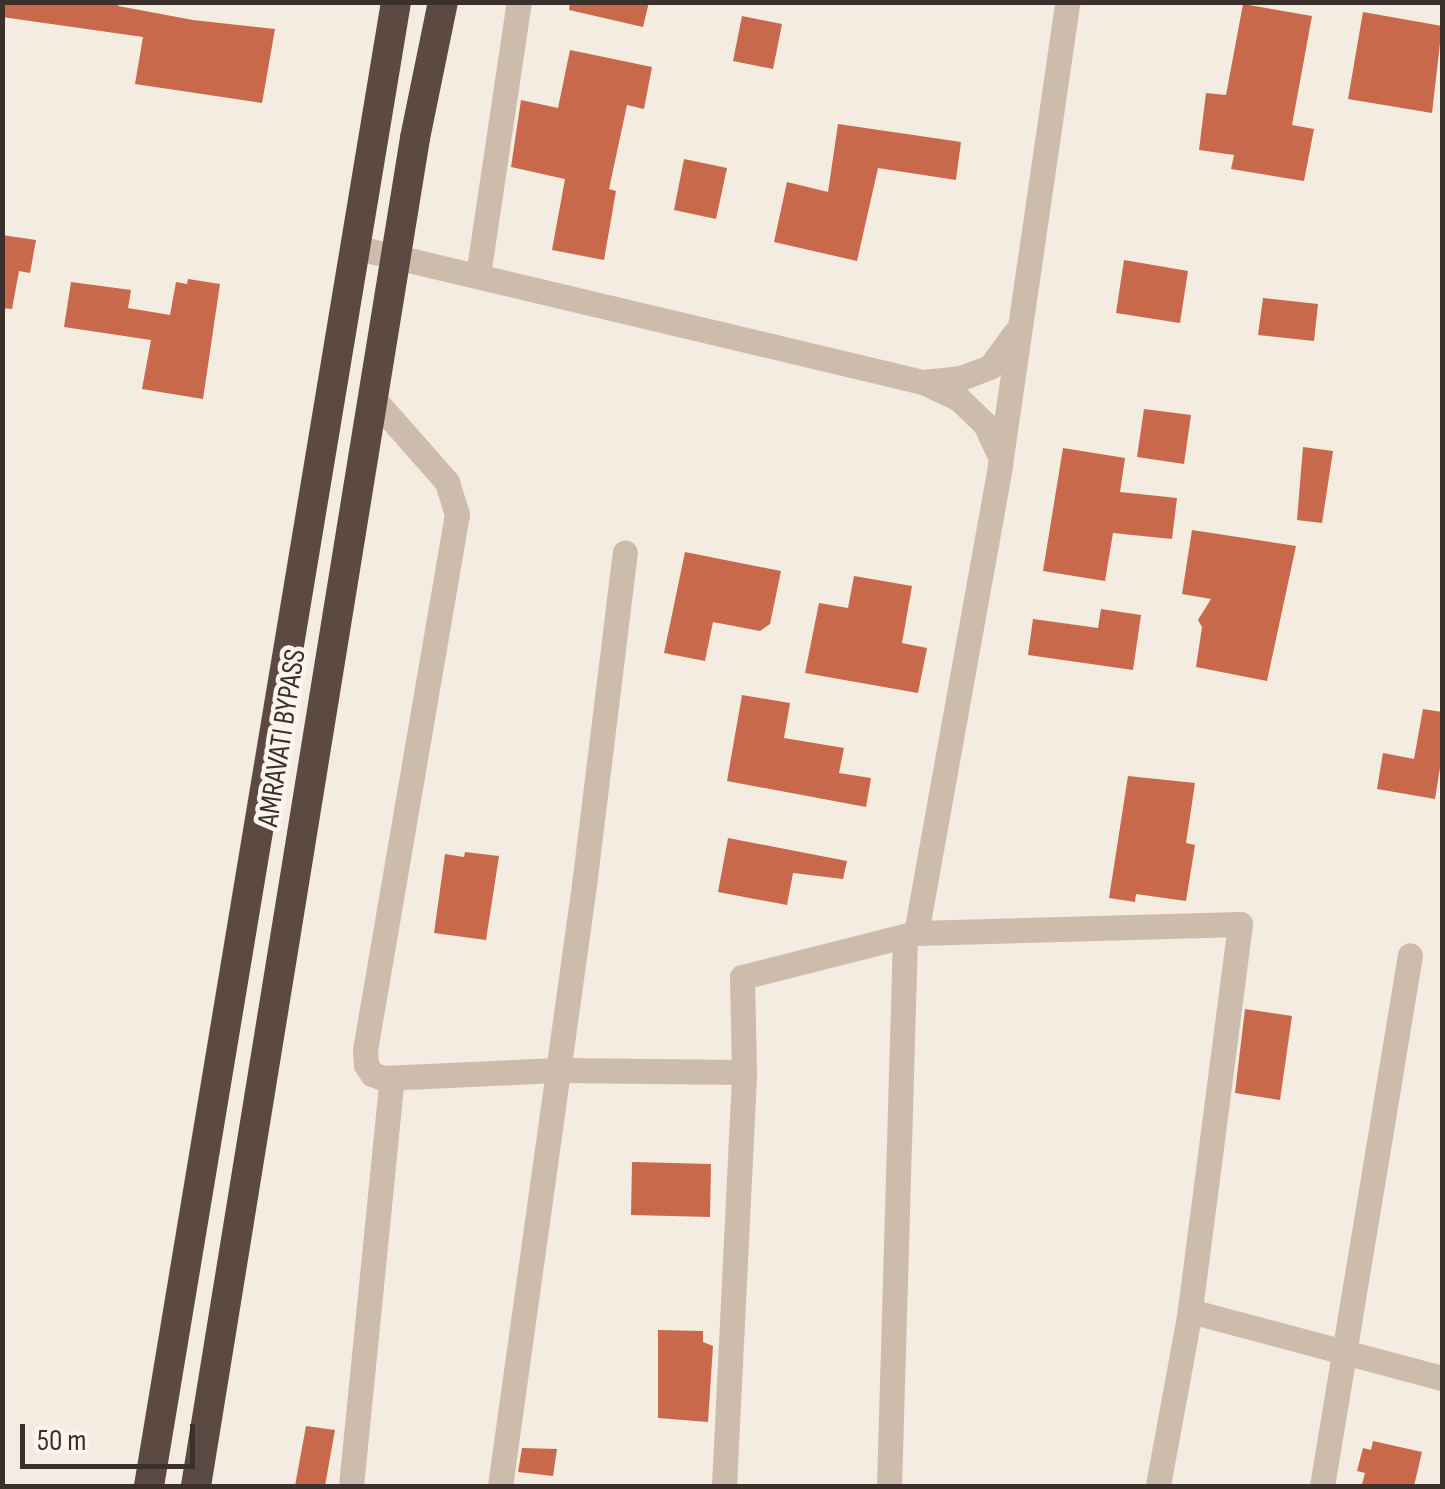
<!DOCTYPE html>
<style>
body{margin:0}
#map{position:relative;width:1445px;height:1489px;overflow:hidden;background:#f4ebe1;font-family:"Sofia Sans Condensed",sans-serif}
div>[style]{position:absolute}
[style*='--x']{left:calc(var(--x)*1px);top:calc(var(--y)*1px);width:calc(var(--w)*1px);rotate:calc(var(--a)*1deg)}
.building>*{inset:0;background:#c8694b}
.minor>*{height:25px;margin:-12.5px;padding:0 12.5px;transform-origin:12.5px;border-radius:12.5px;background:#cdbbac}
.highway>*{height:30px;margin:-15px;padding:0 15px;transform-origin:15px;border-radius:15px;background:#5c4a42}
span{translate:-50% -50%;white-space:nowrap;text-align:center;line-height:1.15;-webkit-text-stroke:9px #fbf5ee;paint-order:stroke}
.street-label{font-size:30px;color:#3b302b}
.frame{position:absolute;inset:0;border:5px solid #3b302b;pointer-events:none}
.scale{position:absolute;left:20px;top:1424px;width:175px;height:45px;box-sizing:border-box;border:5px solid #3b302b;border-top:0;padding-left:12px;font-size:30px;line-height:35px;white-space:nowrap;color:#3b302b;-webkit-text-stroke:8px #fbf5ee;paint-order:stroke}
</style>
<div id="map">
<div class="building">
<div style="clip-path:polygon(2px 2px,118px 2px,118px 6px,193px 20px,275px 29px,262px 103px,135px 84px,143px 37px,2px 17px)"></div>
<div style="clip-path:polygon(570px 2px,649px 2px,643px 27px,569px 10px)"></div>
<div style="clip-path:polygon(1243px 4px,1312px 16px,1292px 125px,1314px 129px,1304px 181px,1231px 169px,1234px 155px,1199px 150px,1206px 93px,1226px 95px)"></div>
<div style="clip-path:polygon(1363px 12px,1442px 26px,1432px 113px,1348px 99px)"></div>
<div style="clip-path:polygon(742px 16px,782px 24px,773px 69px,733px 61px)"></div>
<div style="clip-path:polygon(570px 50px,652px 67px,644px 109px,627px 105px,609px 189px,616px 191px,604px 260px,552px 250px,565px 179px,511px 167px,521px 100px,558px 108px)"></div>
<div style="clip-path:polygon(838px 124px,961px 142px,956px 180px,878px 168px,857px 261px,774px 242px,787px 182px,828px 192px)"></div>
<div style="clip-path:polygon(684px 159px,727px 168px,716px 219px,674px 210px)"></div>
<div style="clip-path:polygon(2px 235px,36px 240px,30px 273px,19px 271px,12px 309px,2px 308px)"></div>
<div style="clip-path:polygon(1124px 260px,1188px 271px,1180px 323px,1116px 313px)"></div>
<div style="clip-path:polygon(188px 279px,220px 284px,203px 399px,142px 389px,151px 340px,64px 327px,71px 282px,131px 290px,128px 308px,170px 315px,176px 282px,187px 284px)"></div>
<div style="clip-path:polygon(1263px 298px,1318px 304px,1314px 341px,1258px 335px)"></div>
<div style="clip-path:polygon(1144px 409px,1191px 415px,1184px 464px,1137px 457px)"></div>
<div style="clip-path:polygon(1303px 447px,1333px 451px,1322px 523px,1297px 520px)"></div>
<div style="clip-path:polygon(1063px 448px,1125px 458px,1120px 492px,1177px 498px,1172px 539px,1113px 533px,1105px 581px,1043px 571px)"></div>
<div style="clip-path:polygon(1192px 530px,1296px 546px,1267px 681px,1196px 667px,1202px 627px,1198px 620px,1211px 599px,1182px 594px)"></div>
<div style="clip-path:polygon(685px 552px,781px 571px,770px 624px,760px 631px,713px 622px,705px 661px,664px 653px)"></div>
<div style="clip-path:polygon(854px 576px,912px 586px,902px 643px,927px 648px,918px 693px,805px 673px,819px 603px,848px 608px)"></div>
<div style="clip-path:polygon(1101px 609px,1141px 615px,1133px 670px,1028px 655px,1033px 619px,1098px 628px)"></div>
<div style="clip-path:polygon(742px 695px,790px 703px,784px 738px,844px 748px,839px 773px,871px 778px,866px 807px,727px 781px)"></div>
<div style="clip-path:polygon(1423px 709px,1442px 712px,1442px 755px,1435px 799px,1377px 789px,1383px 753px,1414px 759px)"></div>
<div style="clip-path:polygon(1128px 776px,1195px 783px,1186px 843px,1195px 845px,1186px 901px,1136px 894px,1135px 902px,1109px 898px)"></div>
<div style="clip-path:polygon(728px 838px,847px 861px,843px 879px,793px 873px,787px 905px,718px 892px)"></div>
<div style="clip-path:polygon(465px 852px,499px 856px,486px 940px,434px 933px,445px 854px,464px 857px)"></div>
<div style="clip-path:polygon(1245px 1009px,1292px 1016px,1280px 1100px,1235px 1093px)"></div>
<div style="clip-path:polygon(632px 1162px,711px 1164px,710px 1217px,631px 1215px)"></div>
<div style="clip-path:polygon(658px 1330px,703px 1331px,703px 1342px,713px 1346px,708px 1422px,658px 1418px)"></div>
<div style="clip-path:polygon(306px 1426px,335px 1430px,325px 1486px,295px 1486px)"></div>
<div style="clip-path:polygon(1373px 1441px,1422px 1452px,1414px 1486px,1362px 1484px,1365px 1473px,1357px 1471px,1363px 1448px,1371px 1450px)"></div>
<div style="clip-path:polygon(522px 1448px,557px 1449px,553px 1476px,518px 1472px)"></div>
</div>
<div class="minor">
<div style="--x:354;--y:247;--w:585;--a:13.35"></div>
<div style="--x:923;--y:382;--w:38;--a:-6"></div>
<div style="--x:961;--y:378;--w:31;--a:-21"></div>
<div style="--x:990;--y:367;--w:41;--a:-54"></div>
<div style="--x:478;--y:275;--w:276;--a:-81.5"></div>
<div style="--x:923;--y:382;--w:38;--a:25"></div>
<div style="--x:958;--y:398;--w:37;--a:44"></div>
<div style="--x:985;--y:424;--w:33;--a:65"></div>
<div style="--x:373;--y:398;--w:112;--a:48.6"></div>
<div style="--x:447;--y:482;--w:34;--a:73"></div>
<div style="--x:457;--y:514;--w:544;--a:99.74"></div>
<div style="--x:365;--y:1050;--w:15;--a:86"></div>
<div style="--x:366;--y:1065;--w:11;--a:56"></div>
<div style="--x:372;--y:1074;--w:12;--a:20"></div>
<div style="--x:383;--y:1078;--w:175;--a:-2.6"></div>
<div style="--x:558;--y:1070;--w:186;--a:0.6"></div>
<div style="--x:916;--y:933;--w:476;--a:-79.8"></div>
<div style="--x:1000;--y:464;--w:467;--a:-81.7"></div>
<div style="--x:1190;--y:1311;--w:261;--a:14.9"></div>
<div style="--x:351;--y:1486;--w:410;--a:-84.3"></div>
<div style="--x:500;--y:1486;--w:607;--a:-82.04"></div>
<div style="--x:584;--y:885;--w:335;--a:-83"></div>
<div style="--x:724;--y:1486;--w:414;--a:-87.2"></div>
<div style="--x:744;--y:1072;--w:95;--a:-91.2"></div>
<div style="--x:742;--y:977;--w:179;--a:-14.2"></div>
<div style="--x:916;--y:933;--w:324;--a:-1.6"></div>
<div style="--x:1240;--y:924;--w:390;--a:97.4"></div>
<div style="--x:1190;--y:1311;--w:178;--a:100.4"></div>
<div style="--x:889;--y:1486;--w:550;--a:-88.33"></div>
<div style="--x:1322;--y:1486;--w:538;--a:-80.59"></div>
</div>
<div class="highway">
<div style="--x:149;--y:1486;--w:1504;--a:-80.55"></div>
<div style="--x:196;--y:1486;--w:1366;--a:-80.77"></div>
<div style="--x:415;--y:138;--w:139;--a:-78.4"></div>
</div>
<div class="street-label">
<span style="left:282px;top:738px;rotate:-81deg">AMRAVATI BYPASS</span>
</div>
<div class="frame"></div>
<div class="scale">50 m</div>
</div>
